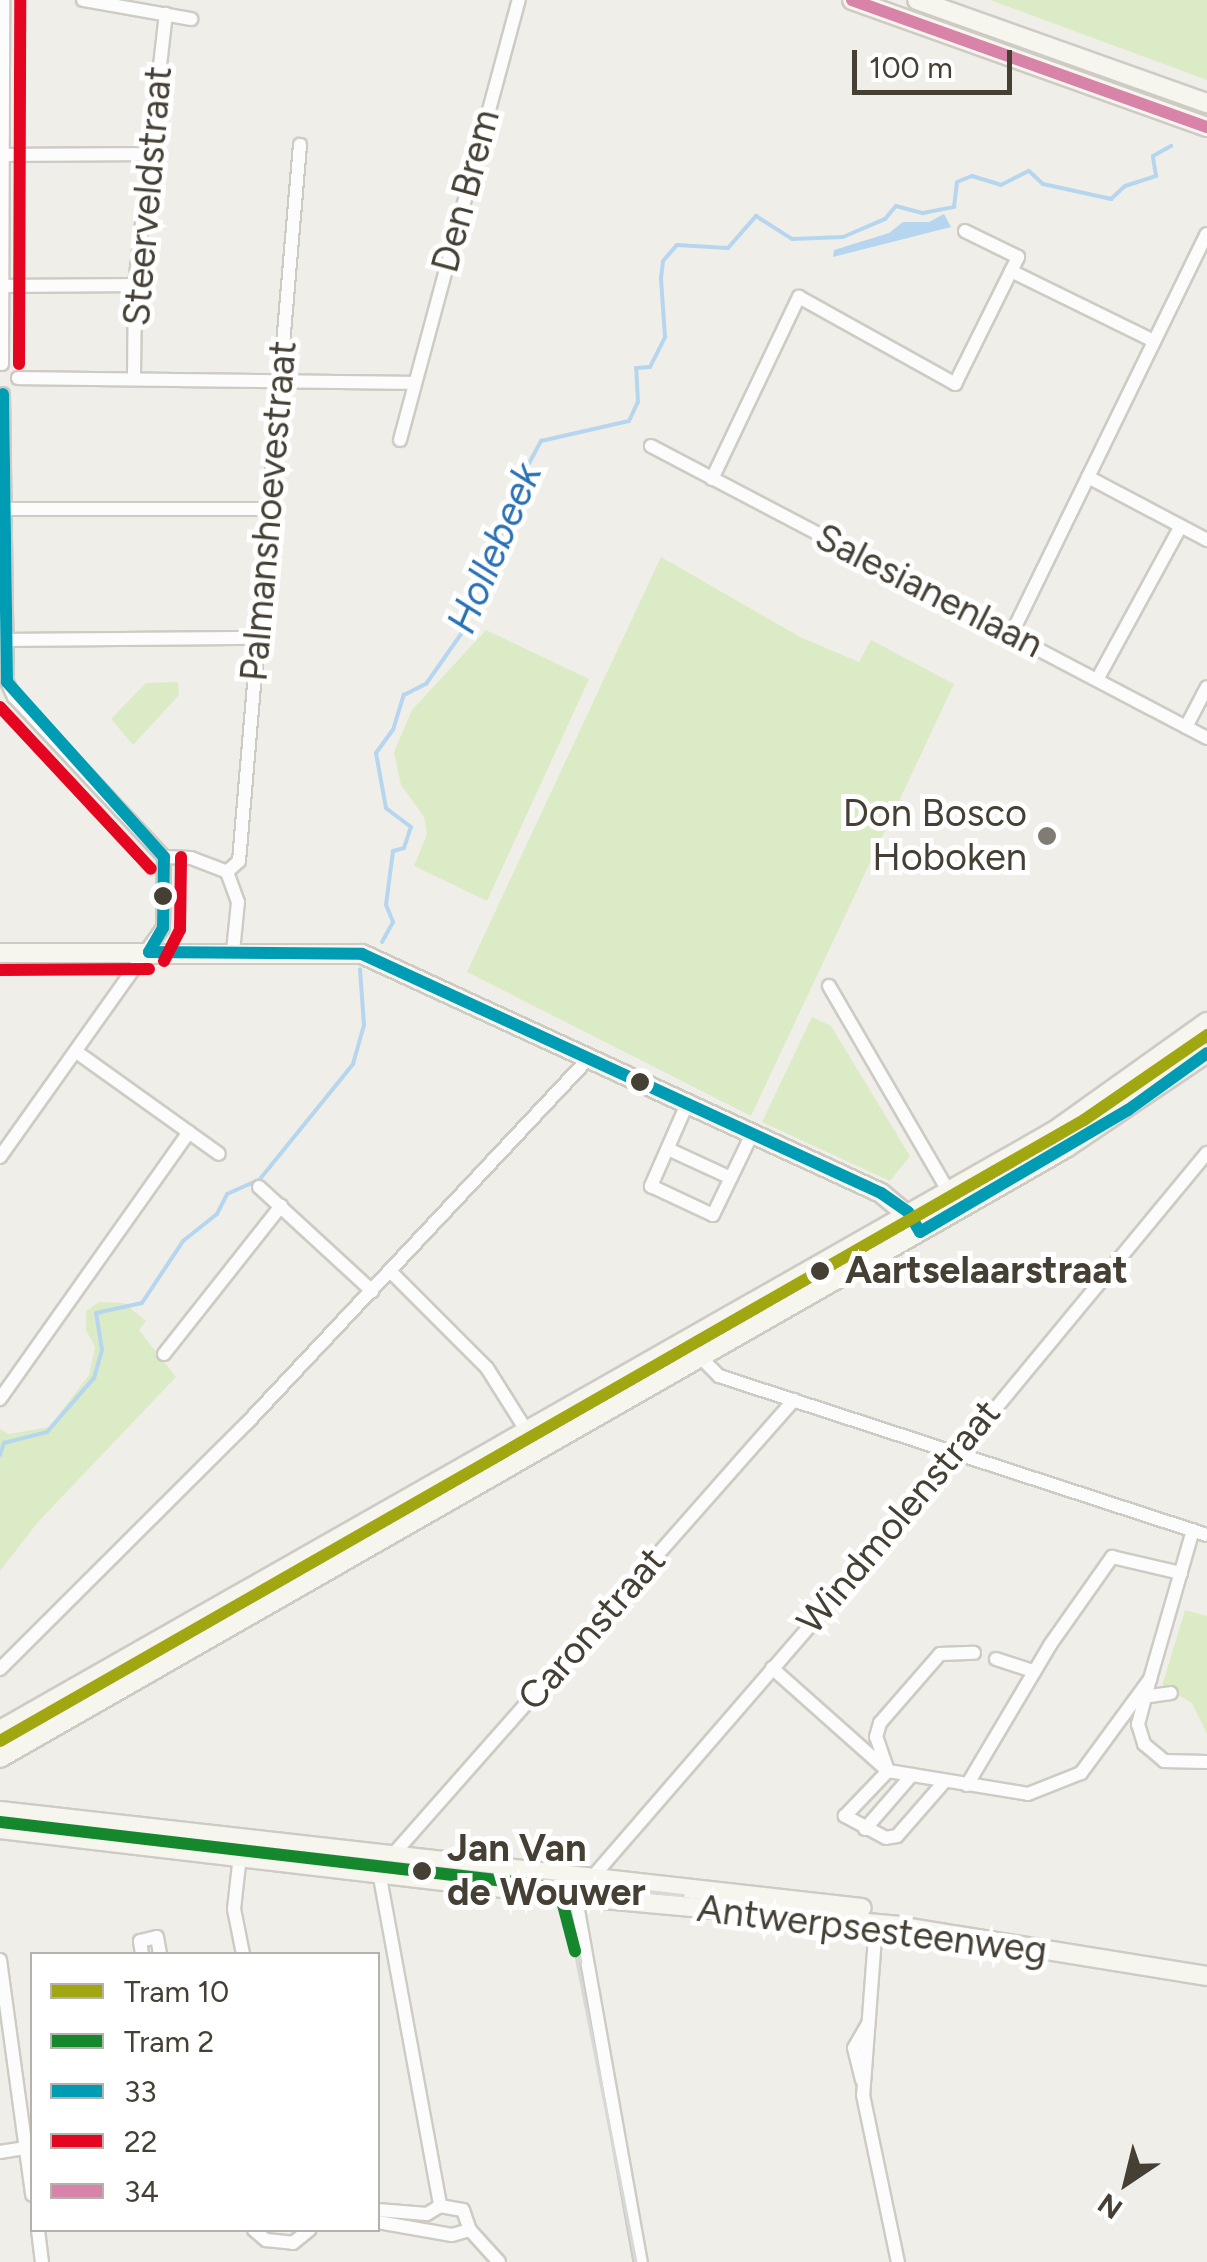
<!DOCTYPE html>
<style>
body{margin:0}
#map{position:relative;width:1207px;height:2262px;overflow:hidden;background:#f0eee8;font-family:Figtree,sans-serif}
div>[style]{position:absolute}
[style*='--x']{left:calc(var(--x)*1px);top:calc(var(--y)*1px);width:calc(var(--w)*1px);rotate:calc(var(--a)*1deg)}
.green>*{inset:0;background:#dbebc6}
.water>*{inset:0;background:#b6d6f0}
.stream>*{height:4px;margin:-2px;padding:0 2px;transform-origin:2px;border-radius:2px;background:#b6d6f0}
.roads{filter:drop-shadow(2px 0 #cecbc5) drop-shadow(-2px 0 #cecbc5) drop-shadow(0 2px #cecbc5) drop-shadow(0 -2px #cecbc5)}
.street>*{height:12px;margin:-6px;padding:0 6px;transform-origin:6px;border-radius:6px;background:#fdfcfc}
.secondary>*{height:18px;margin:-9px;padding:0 9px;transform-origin:9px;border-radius:9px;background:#f6f5ee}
.tram>*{height:2.5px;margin:-1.25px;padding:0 1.25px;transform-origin:1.25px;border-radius:1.25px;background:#d8d8d7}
.bus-1>*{height:12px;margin:-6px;padding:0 6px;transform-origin:6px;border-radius:6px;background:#009cb4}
.bus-2>*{height:12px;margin:-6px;padding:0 6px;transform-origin:6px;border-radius:6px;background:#e40521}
.bus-3>*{height:12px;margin:-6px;padding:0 6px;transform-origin:6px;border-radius:6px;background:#d784a8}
.tram-1>*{height:12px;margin:-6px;padding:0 6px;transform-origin:6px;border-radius:6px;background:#a1a710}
.tram-2>*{height:12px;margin:-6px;padding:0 6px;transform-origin:6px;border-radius:6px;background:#15882e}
.dots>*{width:28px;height:28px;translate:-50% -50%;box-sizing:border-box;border:5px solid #fff;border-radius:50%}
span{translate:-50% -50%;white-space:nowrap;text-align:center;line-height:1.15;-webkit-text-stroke:10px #fff;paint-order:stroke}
.street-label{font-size:38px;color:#453f34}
.poi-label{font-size:38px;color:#453f34}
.right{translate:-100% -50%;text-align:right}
.stop-label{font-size:38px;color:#453f34;font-weight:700}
.left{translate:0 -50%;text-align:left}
.water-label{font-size:40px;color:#2971b5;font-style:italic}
.legend{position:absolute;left:30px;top:1952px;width:350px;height:280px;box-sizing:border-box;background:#fff;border:2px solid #b5b2ae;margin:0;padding:12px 18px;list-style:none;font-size:30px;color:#453f34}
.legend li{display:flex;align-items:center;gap:20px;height:50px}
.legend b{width:50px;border:2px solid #b5b2ae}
.north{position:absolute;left:1077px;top:2132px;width:100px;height:100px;-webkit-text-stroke:8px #fff;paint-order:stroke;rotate:215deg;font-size:28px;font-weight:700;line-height:40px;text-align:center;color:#453f34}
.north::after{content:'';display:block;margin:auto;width:35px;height:45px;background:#453f34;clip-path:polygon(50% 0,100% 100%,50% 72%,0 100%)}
.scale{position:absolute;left:852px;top:50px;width:160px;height:45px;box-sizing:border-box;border:5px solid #453f34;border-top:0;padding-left:12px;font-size:30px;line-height:35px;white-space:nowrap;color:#453f34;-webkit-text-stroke:8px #fff;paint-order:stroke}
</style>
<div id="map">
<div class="green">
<div style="clip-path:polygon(990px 0,1207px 0,1207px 80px,1188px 73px)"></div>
<div style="clip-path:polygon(661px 557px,800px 637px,859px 662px,871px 640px,954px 684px,751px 1116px,467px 972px)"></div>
<div style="clip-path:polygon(486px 630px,589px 679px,487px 901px,414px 866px,427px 834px,424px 817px,401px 785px,394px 752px,412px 710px)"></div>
<div style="clip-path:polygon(178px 682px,179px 695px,133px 745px,111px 719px,146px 683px)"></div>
<div style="clip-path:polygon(812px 1017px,831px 1026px,910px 1156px,890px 1181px,762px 1122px)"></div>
<div style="clip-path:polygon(99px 1302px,124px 1303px,146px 1321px,139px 1330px,176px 1377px,38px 1522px,0 1571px,0 1429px,9px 1434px,49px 1427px,89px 1375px,95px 1347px,86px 1330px,86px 1311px)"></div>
<div style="clip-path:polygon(1185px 1610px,1207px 1616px,1207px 1734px,1192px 1703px,1162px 1686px)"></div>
</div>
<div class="water">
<div style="clip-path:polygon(944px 214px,951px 227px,833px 257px,834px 250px,889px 233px,903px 222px,929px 222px)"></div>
</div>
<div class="stream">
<div style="--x:382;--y:942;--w:23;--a:-61"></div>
<div style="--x:393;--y:922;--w:18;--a:-112"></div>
<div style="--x:386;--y:905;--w:54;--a:-82.6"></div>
<div style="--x:393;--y:851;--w:11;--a:-15"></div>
<div style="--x:404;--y:848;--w:22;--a:-72"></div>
<div style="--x:411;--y:827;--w:31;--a:-143"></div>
<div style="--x:386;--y:808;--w:56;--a:-100.3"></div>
<div style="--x:376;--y:753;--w:29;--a:-54"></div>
<div style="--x:393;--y:730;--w:37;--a:-73"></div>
<div style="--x:404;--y:695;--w:25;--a:-27"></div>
<div style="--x:426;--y:684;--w:61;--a:-55"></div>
<div style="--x:461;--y:634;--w:62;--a:-74.2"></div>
<div style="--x:478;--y:574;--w:84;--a:-59.2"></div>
<div style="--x:521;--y:502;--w:20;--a:-96"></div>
<div style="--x:519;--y:482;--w:47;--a:-61.8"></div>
<div style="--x:541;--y:441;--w:90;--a:-12.8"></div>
<div style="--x:629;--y:421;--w:21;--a:-65"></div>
<div style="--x:638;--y:402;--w:34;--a:-93"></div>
<div style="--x:636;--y:368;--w:14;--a:-4"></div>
<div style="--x:650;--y:367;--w:34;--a:-63"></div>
<div style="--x:665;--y:337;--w:59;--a:-93.9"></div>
<div style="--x:661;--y:278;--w:17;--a:-83"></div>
<div style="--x:663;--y:261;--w:21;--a:-49"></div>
<div style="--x:677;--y:245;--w:51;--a:3.4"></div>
<div style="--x:728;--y:248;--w:43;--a:-48.8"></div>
<div style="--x:756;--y:216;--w:43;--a:32.6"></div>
<div style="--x:792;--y:239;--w:51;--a:-2.2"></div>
<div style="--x:843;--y:237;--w:46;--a:-23.2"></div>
<div style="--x:885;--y:219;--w:17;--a:-50"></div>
<div style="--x:896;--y:206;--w:28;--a:15"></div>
<div style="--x:923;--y:213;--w:32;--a:-11"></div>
<div style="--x:954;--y:207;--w:25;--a:-83"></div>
<div style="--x:957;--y:182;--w:16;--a:-22"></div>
<div style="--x:972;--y:176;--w:30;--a:17"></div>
<div style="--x:1001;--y:185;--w:31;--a:-27"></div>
<div style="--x:1029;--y:171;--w:19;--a:43"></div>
<div style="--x:1043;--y:184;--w:70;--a:12.4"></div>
<div style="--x:1111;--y:199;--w:19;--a:-43"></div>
<div style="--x:1125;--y:186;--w:33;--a:-18"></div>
<div style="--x:1156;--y:176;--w:20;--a:-99"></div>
<div style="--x:1153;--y:156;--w:21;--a:-29"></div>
<div style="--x:0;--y:1455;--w:13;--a:-72"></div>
<div style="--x:4;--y:1443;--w:44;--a:-14.3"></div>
<div style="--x:47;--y:1432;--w:72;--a:-49"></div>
<div style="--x:94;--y:1378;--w:29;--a:-74"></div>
<div style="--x:102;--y:1350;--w:37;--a:-99"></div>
<div style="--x:96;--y:1313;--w:47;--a:-12.3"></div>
<div style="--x:142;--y:1303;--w:74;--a:-56.5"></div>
<div style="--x:183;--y:1241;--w:43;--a:-38.5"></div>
<div style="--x:217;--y:1214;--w:22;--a:-63"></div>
<div style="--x:227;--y:1194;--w:36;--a:-24"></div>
<div style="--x:260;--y:1179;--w:148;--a:-51"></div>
<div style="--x:353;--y:1064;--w:41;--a:-74.2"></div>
<div style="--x:364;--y:1025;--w:56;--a:-94.1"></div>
</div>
<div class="roads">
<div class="street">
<div style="--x:83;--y:0;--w:110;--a:10"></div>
<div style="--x:2;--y:155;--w:146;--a:-0.4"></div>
<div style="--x:1011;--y:271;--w:159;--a:26.1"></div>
<div style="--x:3;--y:286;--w:132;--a:-0.4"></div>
<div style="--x:2;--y:364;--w:364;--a:-89.8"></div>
<div style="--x:18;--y:378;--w:397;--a:0.7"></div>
<div style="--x:134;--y:378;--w:93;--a:-89.4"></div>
<div style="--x:135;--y:285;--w:273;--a:-83.5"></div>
<div style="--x:3;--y:394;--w:288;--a:89.2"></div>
<div style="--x:7;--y:682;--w:17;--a:65"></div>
<div style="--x:14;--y:697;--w:219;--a:46.8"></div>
<div style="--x:400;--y:440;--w:456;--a:-74.9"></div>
<div style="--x:651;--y:446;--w:628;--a:27.71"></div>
<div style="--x:1088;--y:477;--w:135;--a:27.9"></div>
<div style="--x:712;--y:479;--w:202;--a:-64.5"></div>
<div style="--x:799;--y:297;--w:179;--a:29.1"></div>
<div style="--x:955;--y:384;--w:142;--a:-63.6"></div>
<div style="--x:1018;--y:257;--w:59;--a:-153.9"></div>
<div style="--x:5;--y:509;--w:264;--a:0"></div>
<div style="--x:1011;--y:635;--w:446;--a:-64"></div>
<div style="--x:7;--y:640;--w:253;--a:-0.5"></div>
<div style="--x:1098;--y:678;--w:173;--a:-61.4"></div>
<div style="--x:1186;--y:727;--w:45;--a:-62.3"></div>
<div style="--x:164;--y:857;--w:27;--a:2"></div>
<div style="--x:191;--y:858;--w:39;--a:21"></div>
<div style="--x:227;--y:872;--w:16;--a:-43"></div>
<div style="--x:239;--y:861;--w:719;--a:-85.13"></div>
<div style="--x:227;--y:872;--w:32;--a:70"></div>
<div style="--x:238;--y:902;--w:49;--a:95.8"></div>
<div style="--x:829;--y:986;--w:235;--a:59.8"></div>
<div style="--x:78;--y:1053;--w:173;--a:35.6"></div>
<div style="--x:687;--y:1104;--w:90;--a:113.7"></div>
<div style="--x:651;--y:1186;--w:68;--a:25.1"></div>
<div style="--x:713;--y:1215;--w:90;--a:-64.3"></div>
<div style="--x:668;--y:1149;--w:69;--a:24.7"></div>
<div style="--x:0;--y:1157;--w:281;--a:-54.6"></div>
<div style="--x:163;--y:928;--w:71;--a:-89.2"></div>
<div style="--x:259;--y:1187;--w:154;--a:42.6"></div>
<div style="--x:390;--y:1271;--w:137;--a:45"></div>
<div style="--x:487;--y:1368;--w:73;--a:57.8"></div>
<div style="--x:683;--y:1340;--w:51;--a:45"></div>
<div style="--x:719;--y:1376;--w:513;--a:18.05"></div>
<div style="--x:164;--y:1354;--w:189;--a:-51.7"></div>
<div style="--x:0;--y:1399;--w:327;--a:-54.7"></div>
<div style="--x:996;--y:1659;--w:40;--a:18"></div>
<div style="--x:772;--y:1668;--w:155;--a:41.6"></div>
<div style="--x:888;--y:1771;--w:142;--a:9.3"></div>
<div style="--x:1028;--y:1794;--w:57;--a:-21.6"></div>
<div style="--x:1081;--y:1773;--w:117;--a:-53.7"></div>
<div style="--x:1150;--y:1679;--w:155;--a:-73.9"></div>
<div style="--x:0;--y:1669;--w:347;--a:-44.9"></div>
<div style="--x:246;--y:1424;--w:502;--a:-46.86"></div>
<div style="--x:1150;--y:1679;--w:47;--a:104.9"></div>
<div style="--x:1138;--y:1724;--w:21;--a:73"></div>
<div style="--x:1144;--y:1744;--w:26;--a:40"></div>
<div style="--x:1164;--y:1761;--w:43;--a:1.3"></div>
<div style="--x:1150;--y:1696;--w:21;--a:-8"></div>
<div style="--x:945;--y:1781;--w:73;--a:131.1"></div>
<div style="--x:897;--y:1836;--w:11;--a:170"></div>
<div style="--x:886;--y:1838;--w:47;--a:-151.8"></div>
<div style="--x:845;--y:1816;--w:62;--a:-46.3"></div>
<div style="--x:888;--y:1771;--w:36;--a:-109"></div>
<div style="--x:876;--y:1737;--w:15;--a:-74"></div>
<div style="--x:880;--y:1723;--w:91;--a:-49"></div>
<div style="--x:940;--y:1654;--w:34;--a:-2"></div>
<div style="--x:967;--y:1785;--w:163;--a:-59.3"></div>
<div style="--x:1050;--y:1645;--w:108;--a:-54.8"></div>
<div style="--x:1112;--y:1557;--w:71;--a:13.1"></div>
<div style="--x:865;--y:1829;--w:72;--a:-49"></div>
<div style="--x:240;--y:1855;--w:54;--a:96.3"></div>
<div style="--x:234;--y:1909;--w:46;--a:78.7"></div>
<div style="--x:390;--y:1858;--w:611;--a:-48.58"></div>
<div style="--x:379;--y:1872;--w:340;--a:79.6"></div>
<div style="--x:590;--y:1880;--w:540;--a:-49.13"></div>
<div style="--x:943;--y:1472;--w:414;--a:-50.4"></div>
<div style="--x:575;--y:1893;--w:375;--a:79.9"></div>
<div style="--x:876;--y:1924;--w:171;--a:94.3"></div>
<div style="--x:863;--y:2095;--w:171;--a:78.2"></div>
<div style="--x:142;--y:1954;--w:13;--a:-99"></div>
<div style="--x:140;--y:1941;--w:17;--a:-13"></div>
<div style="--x:157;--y:1937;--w:17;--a:80"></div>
<div style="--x:0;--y:1960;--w:237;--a:82.2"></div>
<div style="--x:862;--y:2080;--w:33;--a:-104"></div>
<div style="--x:854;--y:2048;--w:28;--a:-60"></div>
<div style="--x:0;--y:2152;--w:26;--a:-9"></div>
<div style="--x:440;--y:2206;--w:23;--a:10"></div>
<div style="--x:463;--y:2210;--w:21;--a:71"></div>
<div style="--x:470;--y:2230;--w:43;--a:47.8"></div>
<div style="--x:378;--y:2210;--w:49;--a:4.7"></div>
<div style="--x:427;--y:2214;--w:15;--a:-32"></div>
<div style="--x:378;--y:2222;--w:75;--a:10"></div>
<div style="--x:452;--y:2235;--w:19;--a:-16"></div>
<div style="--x:38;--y:2230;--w:32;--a:83"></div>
<div style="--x:254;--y:2230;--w:16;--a:40"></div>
<div style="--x:266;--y:2240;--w:27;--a:6"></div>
<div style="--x:293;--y:2243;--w:21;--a:-39"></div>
</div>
<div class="secondary">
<div style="--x:852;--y:0;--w:377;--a:19.7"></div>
<div style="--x:917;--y:0;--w:308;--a:19.6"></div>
<div style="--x:0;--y:953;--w:362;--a:0.2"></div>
<div style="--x:362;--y:954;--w:571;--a:24.73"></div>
<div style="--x:881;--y:1193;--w:40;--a:40"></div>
<div style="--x:0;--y:1730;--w:1212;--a:-29.61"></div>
<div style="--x:1054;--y:1131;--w:188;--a:-35.5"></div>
<div style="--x:0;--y:1758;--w:1228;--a:-29.78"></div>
<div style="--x:1066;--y:1148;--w:170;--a:-34"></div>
<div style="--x:0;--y:1811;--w:867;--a:6.42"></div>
<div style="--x:0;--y:1829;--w:575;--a:6.69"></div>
<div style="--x:571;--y:1896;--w:328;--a:5.2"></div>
<div style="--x:898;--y:1926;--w:313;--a:9.2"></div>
</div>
</div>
<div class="tram">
<div style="--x:0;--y:1818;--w:687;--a:6.43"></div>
<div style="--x:549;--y:1882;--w:26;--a:43"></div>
<div style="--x:568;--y:1900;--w:63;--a:78.2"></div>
<div style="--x:575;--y:1951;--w:317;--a:78.9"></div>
</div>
<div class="bus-1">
<div style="--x:3;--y:394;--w:288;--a:89.2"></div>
<div style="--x:7;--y:682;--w:235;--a:48.1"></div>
<div style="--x:149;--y:952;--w:213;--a:0.5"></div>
<div style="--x:362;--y:954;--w:571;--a:24.73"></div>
<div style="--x:881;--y:1193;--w:33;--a:35"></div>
<div style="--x:908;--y:1212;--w:23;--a:59"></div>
<div style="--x:920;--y:1232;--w:241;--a:-30.4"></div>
<div style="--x:1128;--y:1110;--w:97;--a:-35.8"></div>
<div style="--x:149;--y:952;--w:28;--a:-60"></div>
<div style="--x:163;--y:928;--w:71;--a:-89.2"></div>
</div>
<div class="bus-2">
<div style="--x:19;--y:364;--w:364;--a:-89.8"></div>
<div style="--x:0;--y:707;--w:221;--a:47"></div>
<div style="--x:164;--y:961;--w:35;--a:-63"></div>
<div style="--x:180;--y:930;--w:73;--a:-89.2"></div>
<div style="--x:0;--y:970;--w:149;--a:-0.4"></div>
</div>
<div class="bus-3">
<div style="--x:852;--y:0;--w:377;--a:19.7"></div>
</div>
<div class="tram-1">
<div style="--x:0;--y:1741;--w:1249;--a:-29.81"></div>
<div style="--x:1084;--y:1120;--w:150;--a:-34.6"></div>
</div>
<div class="tram-2">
<div style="--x:0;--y:1822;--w:543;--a:6.67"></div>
<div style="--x:539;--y:1885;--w:28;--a:35"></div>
<div style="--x:562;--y:1901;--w:52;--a:75.4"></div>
</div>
<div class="dots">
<div style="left:1047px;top:836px;background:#817c73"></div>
<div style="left:163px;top:896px;background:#453f34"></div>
<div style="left:640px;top:1082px;background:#453f34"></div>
<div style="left:820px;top:1271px;background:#453f34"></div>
<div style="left:422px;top:1871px;background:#453f34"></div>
</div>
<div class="street-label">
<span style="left:466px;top:191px;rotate:-75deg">Den Brem</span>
<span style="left:148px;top:196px;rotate:-85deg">Steerveldstraat</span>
<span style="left:269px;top:511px;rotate:-85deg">Palmanshoevestraat</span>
<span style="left:929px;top:591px;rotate:27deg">Salesianenlaan</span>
<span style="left:899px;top:1517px;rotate:-50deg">Windmolenstraat</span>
<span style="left:592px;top:1629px;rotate:-49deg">Caronstraat</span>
<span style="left:872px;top:1930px;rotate:7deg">Antwerpsesteenweg</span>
</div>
<div class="poi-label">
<span class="right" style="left:1027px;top:836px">Don Bosco<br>Hoboken</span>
</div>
<div class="stop-label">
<span class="left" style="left:845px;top:1271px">Aartselaarstraat</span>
<span class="left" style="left:447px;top:1871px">Jan Van<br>de Wouwer</span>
</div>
<div class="water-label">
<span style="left:494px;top:548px;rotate:-67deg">Hollebeek</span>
</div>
<ul class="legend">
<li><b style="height:12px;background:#a1a710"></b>Tram 10</li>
<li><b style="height:12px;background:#15882e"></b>Tram 2</li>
<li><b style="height:12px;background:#009cb4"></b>33</li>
<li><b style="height:12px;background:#e40521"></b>22</li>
<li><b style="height:12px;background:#d784a8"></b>34</li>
</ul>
<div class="north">N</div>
<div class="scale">100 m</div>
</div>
